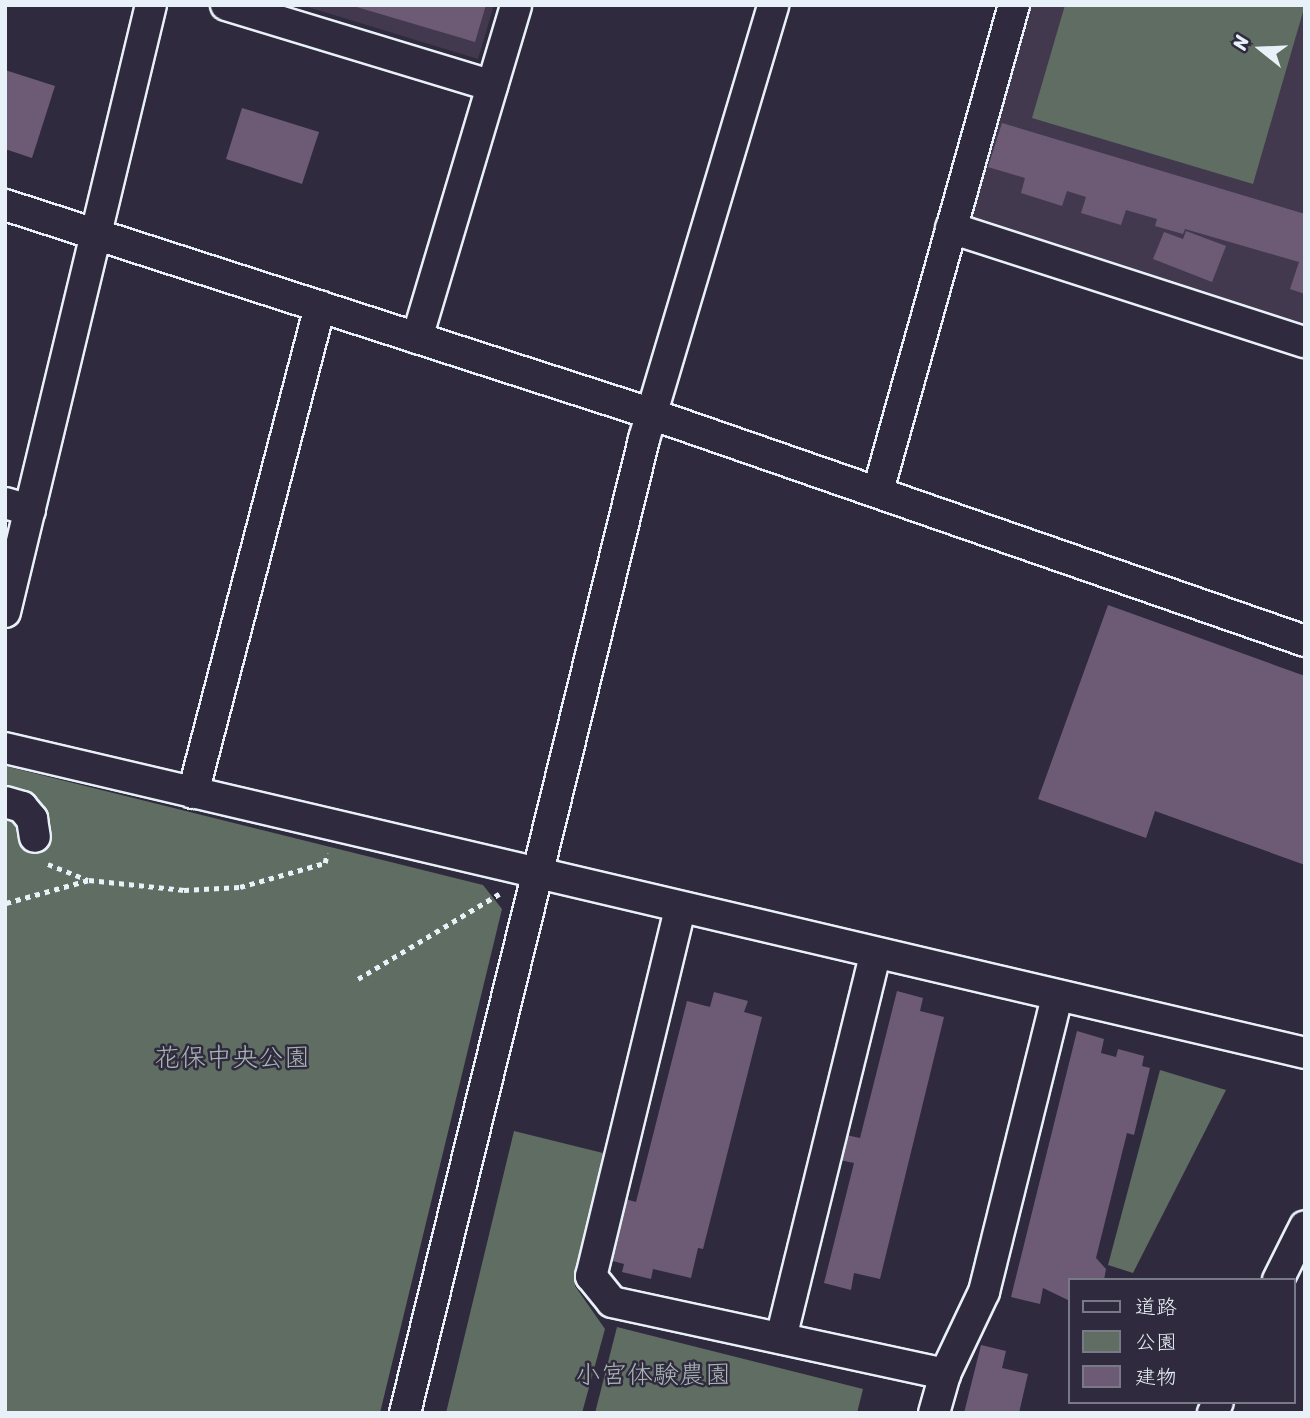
<!DOCTYPE html>
<meta charset="utf-8">
<style>
body{margin:0}
#map{position:relative;width:1310px;height:1418px;overflow:hidden;background:#2f2a3d;font-family:Sriracha,"Klee One",sans-serif}
div>[style]{position:absolute}
[style*='--x']{left:calc(var(--x)*1px);top:calc(var(--y)*1px);width:calc(var(--w)*1px);rotate:calc(var(--a)*1deg)}
.built>*{inset:0;background:#42394e}
.green>*{inset:0;background:#5f6d63}
.building>*{inset:0;background:#6d5b75}
.path>*{height:4.5px;margin-top:-2.25px;transform-origin:0;background:repeating-linear-gradient(90deg,#e8f1f8 0 5px,transparent 0 10px)}
.roads{filter:drop-shadow(2px 0 #e8f1f8) drop-shadow(-2px 0 #e8f1f8) drop-shadow(0 2px #e8f1f8) drop-shadow(0 -2px #e8f1f8)}
.minor>*{height:30px;margin:-15px;padding:0 15px;transform-origin:15px;border-radius:15px;background:#2f2a3d}
span{translate:-50% -50%;white-space:nowrap;text-align:center;line-height:1.15;-webkit-text-stroke:5px #2f2a3d;paint-order:stroke}
.park-label{font-size:26px;color:#aab6b5}
.frame{position:absolute;inset:0;border:7px solid #e8f1f8;pointer-events:none}
.legend{position:absolute;left:1068px;top:1278px;width:228px;height:126px;box-sizing:border-box;background:#2f2a3d;border:2px solid #797a88;margin:0;padding:9px 12px;list-style:none;font-size:21px;color:#e8f1f8}
.legend li{display:flex;align-items:center;gap:14px;height:35px}
.legend b{width:35px;border:2px solid #797a88}
.north{position:absolute;left:1226px;top:14px;width:70px;height:70px;-webkit-text-stroke:5px #2f2a3d;paint-order:stroke;rotate:288deg;font-size:19px;font-weight:700;line-height:28px;text-align:center;color:#e8f1f8}
.north::after{content:'';display:block;margin:auto;width:24px;height:32px;background:#e8f1f8;clip-path:polygon(50% 0,100% 100%,50% 72%,0 100%)}
</style>
<div id="map">
<div class="built">
<div style="clip-path:polygon(301px 5px,494px 5px,478px 59px)"></div>
<div style="clip-path:polygon(1025px 5px,1305px 5px,1305px 333px,970px 224px,965px 215px)"></div>
</div>
<div class="green">
<div style="clip-path:polygon(1065px 5px,1305px 5px,1253px 184px,1032px 118px)"></div>
<div style="clip-path:polygon(5px 766px,483px 885px,502px 909px,380px 1413px,5px 1413px)"></div>
<div style="clip-path:polygon(1160px 1070px,1226px 1090px,1133px 1273px,1108px 1265px)"></div>
<div style="clip-path:polygon(514px 1131px,607px 1154px,575px 1286px,605px 1329px,582px 1413px,446px 1413px)"></div>
<div style="clip-path:polygon(617px 1327px,863px 1389px,857px 1413px,595px 1413px)"></div>
</div>
<div class="building">
<div style="clip-path:polygon(350px 5px,486px 5px,475px 42px)"></div>
<div style="clip-path:polygon(5px 70px,55px 86px,32px 158px,5px 149px)"></div>
<div style="clip-path:polygon(242px 108px,319px 132px,302px 184px,226px 159px)"></div>
<div style="clip-path:polygon(1002px 123px,1305px 214px,1305px 294px,1290px 289px,1299px 262px,1185px 229px,1183px 234px,1155px 226px,1157px 219px,1126px 210px,1121px 225px,1081px 213px,1086px 197px,1067px 191px,1062px 206px,1021px 193px,1025px 178px,988px 167px)"></div>
<div style="clip-path:polygon(1186px 231px,1226px 246px,1212px 282px,1153px 259px,1164px 232px,1183px 239px)"></div>
<div style="clip-path:polygon(1108px 605px,1305px 676px,1305px 865px,1155px 811px,1146px 838px,1038px 799px)"></div>
<div style="clip-path:polygon(897px 991px,923px 998px,920px 1011px,944px 1017px,880px 1279px,854px 1273px,851px 1290px,824px 1283px,854px 1163px,840px 1160px,846px 1135px,860px 1138px)"></div>
<div style="clip-path:polygon(714px 992px,748px 1001px,744px 1012px,762px 1017px,703px 1249px,698px 1248px,691px 1278px,653px 1269px,651px 1279px,622px 1272px,624px 1264px,609px 1260px,625px 1199px,636px 1202px,687px 1001px,710px 1007px)"></div>
<div style="clip-path:polygon(1077px 1031px,1104px 1039px,1101px 1053px,1116px 1057px,1118px 1049px,1144px 1056px,1142px 1066px,1150px 1068px,1134px 1135px,1127px 1133px,1096px 1258px,1106px 1269px,1104px 1280px,1070px 1280px,1070px 1301px,1043px 1288px,1040px 1304px,1011px 1297px)"></div>
<div style="clip-path:polygon(981px 1345px,1006px 1351px,1002px 1368px,1028px 1374px,1019px 1413px,964px 1413px)"></div>
</div>
<div class="path">
<div style="--x:48;--y:864;--w:43;--a:21.8"></div>
<div style="--x:6;--y:903;--w:86;--a:-15.5"></div>
<div style="--x:89;--y:880;--w:96;--a:6"></div>
<div style="--x:184;--y:890;--w:56;--a:-3.1"></div>
<div style="--x:240;--y:887;--w:88;--a:-15.8"></div>
<div style="--x:325;--y:863;--w:10;--a:-79"></div>
<div style="--x:358;--y:979;--w:165;--a:-31.1"></div>
</div>
<div class="roads">
<div class="minor">
<div style="--x:226;--y:5;--w:278;--a:16.9"></div>
<div style="--x:5;--y:205;--w:655;--a:17.88"></div>
<div style="--x:628;--y:406;--w:717;--a:19.14"></div>
<div style="--x:951;--y:228;--w:372;--a:17.9"></div>
<div style="--x:417;--y:338;--w:347;--a:-73.4"></div>
<div style="--x:878;--y:491;--w:505;--a:-74.37"></div>
<div style="--x:5;--y:503;--w:26;--a:16"></div>
<div style="--x:5;--y:612;--w:624;--a:-76.48"></div>
<div style="--x:5;--y:748;--w:1335;--a:13.2"></div>
<div style="--x:193;--y:793;--w:503;--a:-75.38"></div>
<div style="--x:5;--y:802;--w:18;--a:16"></div>
<div style="--x:22;--y:807;--w:16;--a:50"></div>
<div style="--x:32;--y:819;--w:18;--a:81"></div>
<div style="--x:680;--y:909;--w:378;--a:103.6"></div>
<div style="--x:591;--y:1276;--w:33;--a:51"></div>
<div style="--x:612;--y:1302;--w:341;--a:12.2"></div>
<div style="--x:1278;--y:1280;--w:60;--a:-63.4"></div>
<div style="--x:781;--y:1338;--w:394;--a:-76.2"></div>
<div style="--x:405;--y:1413;--w:1003;--a:-76.21"></div>
<div style="--x:644;--y:439;--w:453;--a:-73.4"></div>
<div style="--x:934;--y:1413;--w:41;--a:-74.2"></div>
<div style="--x:945;--y:1374;--w:91;--a:-64.6"></div>
<div style="--x:984;--y:1292;--w:304;--a:-76.1"></div>
<div style="--x:1213;--y:1413;--w:12;--a:-66"></div>
</div>
</div>
<div class="park-label">
<span style="left:232px;top:1058px">花保中央公園</span>
<span style="left:653px;top:1375px">小宮体験農園</span>
</div>
<div class="frame"></div>
<ul class="legend">
<li><b style="height:9px;background:#2f2a3d"></b>道路</li>
<li><b style="height:19px;background:#5f6d63"></b>公園</li>
<li><b style="height:19px;background:#6d5b75"></b>建物</li>
</ul>
<div class="north">N</div>
</div>
